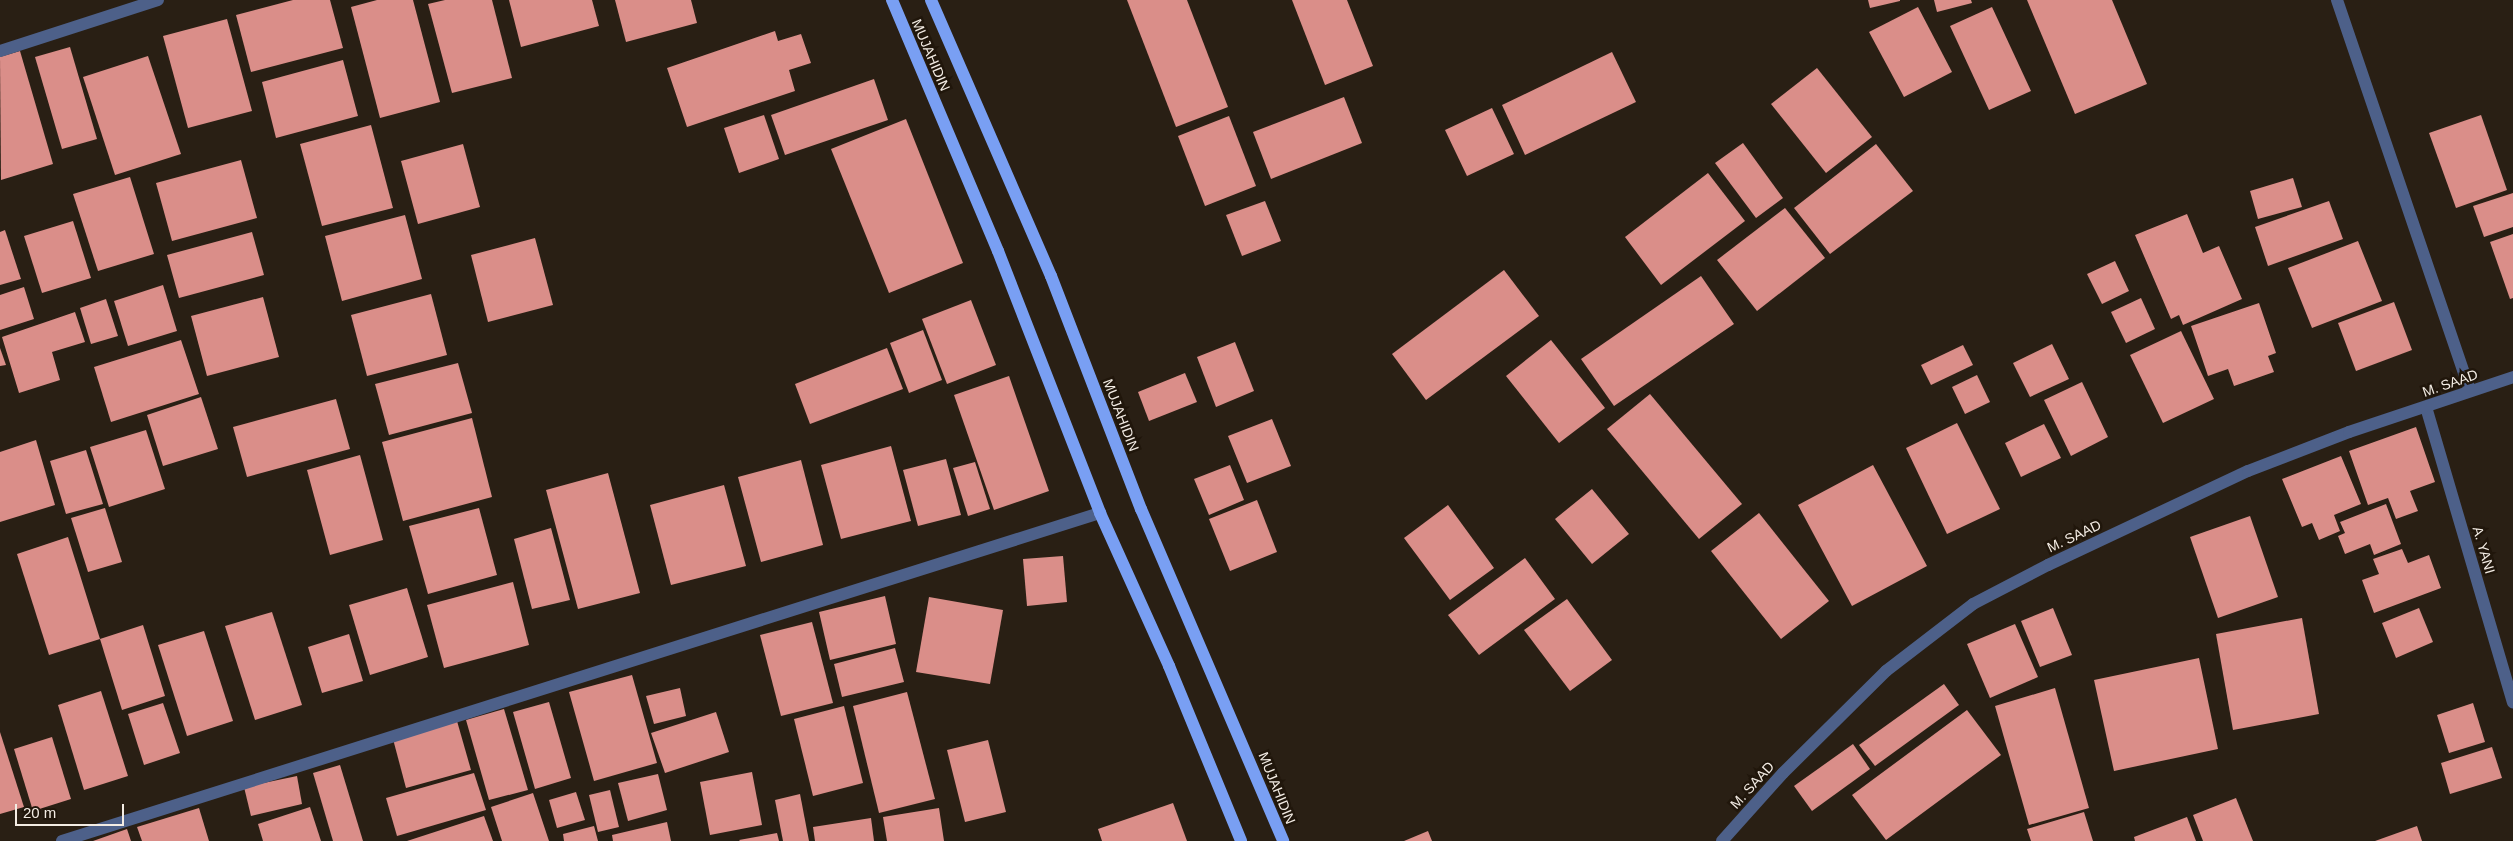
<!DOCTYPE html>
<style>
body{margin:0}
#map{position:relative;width:2513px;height:841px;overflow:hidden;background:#291f14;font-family:Arial,sans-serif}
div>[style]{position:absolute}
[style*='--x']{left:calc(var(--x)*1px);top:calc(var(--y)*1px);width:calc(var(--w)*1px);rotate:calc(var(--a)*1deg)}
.building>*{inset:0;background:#da8e89}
.street>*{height:12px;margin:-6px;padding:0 6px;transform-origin:6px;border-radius:6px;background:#4d6089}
.primary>*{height:12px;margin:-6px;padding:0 6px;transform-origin:6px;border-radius:6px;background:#799ff3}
span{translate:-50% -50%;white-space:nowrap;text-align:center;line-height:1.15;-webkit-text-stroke:5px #20160b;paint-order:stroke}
.street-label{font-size:14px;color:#f3ece4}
.scale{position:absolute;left:15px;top:804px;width:109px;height:22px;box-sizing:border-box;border:2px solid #f3ece4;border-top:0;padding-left:6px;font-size:15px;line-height:18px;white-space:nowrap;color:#f3ece4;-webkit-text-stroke:4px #20160b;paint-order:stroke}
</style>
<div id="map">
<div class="building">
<div style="clip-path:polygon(293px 0,330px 0,343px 48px,251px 72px,236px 15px)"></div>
<div style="clip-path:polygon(377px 0,413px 0,440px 102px,380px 118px,351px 7px)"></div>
<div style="clip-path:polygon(445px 0,492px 0,512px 78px,452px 93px,428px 4px)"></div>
<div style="clip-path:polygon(509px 0,592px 0,599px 26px,521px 47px)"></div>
<div style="clip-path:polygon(615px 0,691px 0,697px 23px,626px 42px)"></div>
<div style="clip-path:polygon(1127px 0,1187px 0,1228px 107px,1176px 127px)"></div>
<div style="clip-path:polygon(1292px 0,1347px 0,1373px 66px,1325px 85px)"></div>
<div style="clip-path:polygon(1868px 0,1900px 0,1900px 1px,1870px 8px)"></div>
<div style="clip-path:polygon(1934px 0,1971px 0,1972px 3px,1937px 12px)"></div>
<div style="clip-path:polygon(2027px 0,2112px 0,2147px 84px,2075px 114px)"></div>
<div style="clip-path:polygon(1918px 7px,1952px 72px,1904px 97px,1869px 32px)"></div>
<div style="clip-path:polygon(1992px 7px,2031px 91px,1989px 110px,1950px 26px)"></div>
<div style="clip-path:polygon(227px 19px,252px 111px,188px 128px,163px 36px)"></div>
<div style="clip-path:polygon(775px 31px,778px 41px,801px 34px,811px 63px,789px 70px,795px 91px,687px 127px,667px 68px)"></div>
<div style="clip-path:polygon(70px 47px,97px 139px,62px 149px,35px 57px)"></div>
<div style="clip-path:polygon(20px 51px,53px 164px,1px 180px,0 57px)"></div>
<div style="clip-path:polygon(1612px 52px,1636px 102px,1525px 155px,1502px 105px)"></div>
<div style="clip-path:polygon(148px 56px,181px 154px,115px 175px,83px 77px)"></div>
<div style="clip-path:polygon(343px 60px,358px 116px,276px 138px,262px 82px)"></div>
<div style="clip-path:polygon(1817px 68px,1872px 137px,1826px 173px,1771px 104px)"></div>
<div style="clip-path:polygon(874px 79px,888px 120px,785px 155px,771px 115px)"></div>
<div style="clip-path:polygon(1344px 97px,1362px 143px,1271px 179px,1253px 132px)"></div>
<div style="clip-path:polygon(1492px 108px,1514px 154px,1467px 176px,1445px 130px)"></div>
<div style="clip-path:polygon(764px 115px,779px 159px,739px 173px,724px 128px)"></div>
<div style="clip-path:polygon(2481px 115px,2507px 190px,2456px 208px,2429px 133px)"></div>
<div style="clip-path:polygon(1229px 116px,1256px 186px,1205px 206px,1178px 136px)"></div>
<div style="clip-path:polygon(906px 119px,963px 263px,889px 293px,831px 149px)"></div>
<div style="clip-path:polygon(371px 125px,393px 208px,322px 226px,300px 144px)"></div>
<div style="clip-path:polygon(1743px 143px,1783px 198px,1756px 218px,1715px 163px)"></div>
<div style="clip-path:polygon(463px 144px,480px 207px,418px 224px,401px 161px)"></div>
<div style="clip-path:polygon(1876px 144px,1913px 191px,1830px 254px,1794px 208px)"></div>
<div style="clip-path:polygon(241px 160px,257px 218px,172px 241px,156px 183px)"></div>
<div style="clip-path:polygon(1708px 173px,1745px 221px,1661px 285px,1625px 237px)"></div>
<div style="clip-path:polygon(130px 177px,154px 254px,98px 271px,73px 194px)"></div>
<div style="clip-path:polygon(2293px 178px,2302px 207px,2258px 219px,2250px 191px)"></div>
<div style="clip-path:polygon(2513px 193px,2513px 227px,2484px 237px,2473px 206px)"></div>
<div style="clip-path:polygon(1265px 201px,1281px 241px,1242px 256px,1226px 215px)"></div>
<div style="clip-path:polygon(2329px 201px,2343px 239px,2268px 266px,2255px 227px)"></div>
<div style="clip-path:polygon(1785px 208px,1825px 258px,1757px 311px,1717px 260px)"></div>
<div style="clip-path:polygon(2187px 214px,2203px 253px,2219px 246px,2242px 299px,2183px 325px,2179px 315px,2171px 319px,2135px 235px)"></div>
<div style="clip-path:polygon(405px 215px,422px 279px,342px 301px,325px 236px)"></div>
<div style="clip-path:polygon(73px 221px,91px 278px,42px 293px,24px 236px)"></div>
<div style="clip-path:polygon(5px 230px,21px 279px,0 285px,0 232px)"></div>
<div style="clip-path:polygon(252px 232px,264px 275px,179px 298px,167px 255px)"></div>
<div style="clip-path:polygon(2513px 234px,2513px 298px,2510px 299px,2490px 242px)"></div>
<div style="clip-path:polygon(535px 238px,553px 305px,488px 322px,471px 255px)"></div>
<div style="clip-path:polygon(2358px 241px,2382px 301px,2312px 328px,2288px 268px)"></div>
<div style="clip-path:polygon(2115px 261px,2129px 291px,2102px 304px,2087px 274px)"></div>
<div style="clip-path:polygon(1504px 270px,1539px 316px,1426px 400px,1392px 354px)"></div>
<div style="clip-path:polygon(1701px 276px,1734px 324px,1614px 406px,1581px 359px)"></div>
<div style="clip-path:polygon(163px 285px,177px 331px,128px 346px,114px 301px)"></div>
<div style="clip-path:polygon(24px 287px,34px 319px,0 330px,0 295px)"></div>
<div style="clip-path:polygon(431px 294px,447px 355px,367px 376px,351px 315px)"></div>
<div style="clip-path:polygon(263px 297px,279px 357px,207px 376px,191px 316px)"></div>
<div style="clip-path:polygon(2141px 298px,2155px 329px,2126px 343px,2111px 312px)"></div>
<div style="clip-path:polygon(106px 299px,118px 336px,91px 344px,80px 308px)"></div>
<div style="clip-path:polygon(971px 300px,996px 365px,947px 384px,922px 319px)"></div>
<div style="clip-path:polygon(2394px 302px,2412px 350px,2356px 371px,2338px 323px)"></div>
<div style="clip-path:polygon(2259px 303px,2276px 353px,2268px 356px,2274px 372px,2234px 386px,2228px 369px,2208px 376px,2191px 326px)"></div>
<div style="clip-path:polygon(75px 312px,85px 342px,52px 352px,60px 380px,19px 393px,2px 337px)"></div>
<div style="clip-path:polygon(923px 330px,942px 380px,909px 393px,890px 343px)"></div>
<div style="clip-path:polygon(2181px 331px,2214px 399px,2163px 423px,2130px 355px)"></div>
<div style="clip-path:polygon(181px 340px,199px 394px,111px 422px,94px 367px)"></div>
<div style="clip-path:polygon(1551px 340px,1605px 408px,1559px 443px,1506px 376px)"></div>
<div style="clip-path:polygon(1235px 342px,1254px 391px,1216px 407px,1197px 357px)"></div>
<div style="clip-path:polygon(2052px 344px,2069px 379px,2030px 397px,2013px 363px)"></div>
<div style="clip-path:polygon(1963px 345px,1973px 365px,1931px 385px,1921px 365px)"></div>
<div style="clip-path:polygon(0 348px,6px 365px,0 366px)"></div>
<div style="clip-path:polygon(887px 348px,903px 389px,810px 424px,795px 384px)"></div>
<div style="clip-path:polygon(458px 363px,472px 413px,389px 435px,375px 384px)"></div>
<div style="clip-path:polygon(1185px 373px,1197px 402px,1149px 421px,1138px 392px)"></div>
<div style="clip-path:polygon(1977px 375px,1990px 402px,1965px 414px,1952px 387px)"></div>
<div style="clip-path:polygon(1009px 376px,1049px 491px,994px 510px,954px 395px)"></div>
<div style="clip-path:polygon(2082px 382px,2108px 437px,2071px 456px,2044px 400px)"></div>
<div style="clip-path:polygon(1650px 394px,1742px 504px,1699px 539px,1607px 429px)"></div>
<div style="clip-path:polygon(201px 397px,218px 449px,163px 466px,147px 415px)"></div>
<div style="clip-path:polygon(336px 399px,350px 449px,247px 477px,233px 427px)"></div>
<div style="clip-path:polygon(472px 418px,492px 497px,403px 521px,382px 442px)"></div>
<div style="clip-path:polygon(1272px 419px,1291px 466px,1247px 483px,1228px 436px)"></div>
<div style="clip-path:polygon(1957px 423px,2000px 509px,1947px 534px,1906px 448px)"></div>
<div style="clip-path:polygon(2044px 424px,2061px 458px,2021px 477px,2005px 443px)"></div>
<div style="clip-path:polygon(2416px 427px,2435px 482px,2410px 491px,2418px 511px,2396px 519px,2388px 498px,2368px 505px,2349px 451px)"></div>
<div style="clip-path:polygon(146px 430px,165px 489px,109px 507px,90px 447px)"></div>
<div style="clip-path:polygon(36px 440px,55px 505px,0 522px,0 452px)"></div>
<div style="clip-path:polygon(891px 446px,911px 521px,841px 539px,821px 465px)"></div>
<div style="clip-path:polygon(86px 450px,103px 504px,66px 514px,50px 461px)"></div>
<div style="clip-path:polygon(360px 455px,383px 540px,330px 555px,307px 470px)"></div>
<div style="clip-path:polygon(2341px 456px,2361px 504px,2334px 515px,2340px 531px,2319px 540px,2312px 523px,2302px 527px,2282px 479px)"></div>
<div style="clip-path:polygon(946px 459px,961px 515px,918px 526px,903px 470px)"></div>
<div style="clip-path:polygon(801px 460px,823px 545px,761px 562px,738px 477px)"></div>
<div style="clip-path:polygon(975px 462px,990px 509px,968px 516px,953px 468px)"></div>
<div style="clip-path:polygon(1230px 465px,1244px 500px,1209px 515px,1194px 479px)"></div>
<div style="clip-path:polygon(1873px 465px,1927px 566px,1852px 606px,1798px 505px)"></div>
<div style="clip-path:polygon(608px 473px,640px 593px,578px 609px,546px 490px)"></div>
<div style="clip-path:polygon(724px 485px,746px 566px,671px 585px,650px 505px)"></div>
<div style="clip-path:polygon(1592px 489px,1629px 534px,1592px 564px,1555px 519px)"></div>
<div style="clip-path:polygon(1257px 500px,1277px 552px,1230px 571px,1209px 519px)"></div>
<div style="clip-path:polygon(2386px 504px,2401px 544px,2374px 555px,2370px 544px,2345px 554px,2338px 536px,2345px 533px,2340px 522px)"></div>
<div style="clip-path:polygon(1448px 505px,1494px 568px,1450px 600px,1404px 538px)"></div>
<div style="clip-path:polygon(105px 508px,122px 562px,88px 572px,71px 518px)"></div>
<div style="clip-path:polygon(479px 508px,497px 575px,428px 594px,409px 526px)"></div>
<div style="clip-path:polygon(1759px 513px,1829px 601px,1781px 639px,1711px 551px)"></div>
<div style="clip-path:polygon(2250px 516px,2278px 597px,2218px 618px,2190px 537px)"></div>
<div style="clip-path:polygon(551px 528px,570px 600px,532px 609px,514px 539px)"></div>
<div style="clip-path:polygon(68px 537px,100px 639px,49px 655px,17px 554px)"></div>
<div style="clip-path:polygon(2402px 549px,2408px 563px,2429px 555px,2441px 588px,2374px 613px,2362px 580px,2379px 574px,2373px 559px)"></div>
<div style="clip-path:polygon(1063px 556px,1067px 602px,1027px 606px,1023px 559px)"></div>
<div style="clip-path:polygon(1525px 558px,1555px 599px,1479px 655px,1448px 615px)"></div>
<div style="clip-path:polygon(513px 582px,529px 645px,444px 668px,427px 605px)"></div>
<div style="clip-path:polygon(407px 588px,428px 657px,370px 675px,349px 605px)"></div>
<div style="clip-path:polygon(885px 596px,896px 644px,830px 660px,819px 612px)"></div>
<div style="clip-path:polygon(929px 597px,1003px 610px,990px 684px,916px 672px)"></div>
<div style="clip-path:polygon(1567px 599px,1612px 660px,1570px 691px,1524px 630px)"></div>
<div style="clip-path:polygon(2053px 608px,2072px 655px,2040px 667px,2021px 621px)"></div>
<div style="clip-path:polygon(2419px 608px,2433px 642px,2396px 658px,2382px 623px)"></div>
<div style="clip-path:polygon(272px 612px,302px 705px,255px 720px,225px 626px)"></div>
<div style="clip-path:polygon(2302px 618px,2319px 714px,2233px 730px,2216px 634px)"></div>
<div style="clip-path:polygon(812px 622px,833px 703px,781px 716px,760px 635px)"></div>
<div style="clip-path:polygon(2015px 624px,2038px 677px,1990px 698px,1967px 644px)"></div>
<div style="clip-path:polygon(143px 625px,165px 696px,122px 710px,100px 639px)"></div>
<div style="clip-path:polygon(204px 631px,233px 721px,187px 736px,158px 645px)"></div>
<div style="clip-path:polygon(349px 634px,363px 681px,322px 693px,308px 647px)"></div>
<div style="clip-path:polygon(895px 648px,904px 682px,842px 697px,834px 664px)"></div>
<div style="clip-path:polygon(2199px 658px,2218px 749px,2114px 771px,2094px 680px)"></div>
<div style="clip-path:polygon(632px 675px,657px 763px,594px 781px,569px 692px)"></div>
<div style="clip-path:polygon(1944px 684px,1959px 705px,1875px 766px,1859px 745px)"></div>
<div style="clip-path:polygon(680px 688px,686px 716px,654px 724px,646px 696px)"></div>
<div style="clip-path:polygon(2055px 688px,2089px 808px,2029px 825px,1995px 706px)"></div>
<div style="clip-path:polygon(101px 691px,128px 776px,84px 790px,58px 705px)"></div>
<div style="clip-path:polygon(907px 692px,935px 799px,879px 813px,853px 706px)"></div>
<div style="clip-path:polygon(549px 702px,571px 778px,535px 789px,513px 712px)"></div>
<div style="clip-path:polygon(163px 703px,180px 753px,144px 765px,128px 714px)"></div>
<div style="clip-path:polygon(2473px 703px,2485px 742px,2449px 753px,2437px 715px)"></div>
<div style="clip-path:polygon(844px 706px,863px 783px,813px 796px,794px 719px)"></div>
<div style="clip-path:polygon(504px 709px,528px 790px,489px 800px,466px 720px)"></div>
<div style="clip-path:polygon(1967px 710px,2001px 755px,1886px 840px,1852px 795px)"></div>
<div style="clip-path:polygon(716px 712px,729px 752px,665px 773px,651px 733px)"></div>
<div style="clip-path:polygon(457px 721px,471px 770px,406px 788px,393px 739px)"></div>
<div style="clip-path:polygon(0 732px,24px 807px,0 814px)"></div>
<div style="clip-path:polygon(52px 737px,71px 799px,33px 811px,14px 749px)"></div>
<div style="clip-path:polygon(988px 740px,1006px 812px,965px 822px,947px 750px)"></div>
<div style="clip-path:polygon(1853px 744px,1870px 769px,1812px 811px,1794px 786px)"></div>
<div style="clip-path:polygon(2492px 747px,2502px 778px,2450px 794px,2441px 763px)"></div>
<div style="clip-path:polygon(340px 765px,363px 841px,333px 841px,313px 773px)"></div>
<div style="clip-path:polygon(752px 772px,762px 825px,710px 835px,700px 782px)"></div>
<div style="clip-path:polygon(474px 773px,486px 810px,397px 836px,386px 798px)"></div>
<div style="clip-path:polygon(658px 774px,667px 810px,628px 821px,618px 783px)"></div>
<div style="clip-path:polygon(297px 776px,302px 804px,251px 816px,244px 787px)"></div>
<div style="clip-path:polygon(610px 790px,619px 827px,598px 832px,589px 795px)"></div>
<div style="clip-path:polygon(576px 792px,585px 820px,557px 828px,549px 800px)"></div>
<div style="clip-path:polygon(533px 793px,549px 841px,502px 841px,491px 807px)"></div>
<div style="clip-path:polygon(800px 794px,809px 841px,783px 841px,775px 800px)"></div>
<div style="clip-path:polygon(2236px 798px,2253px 841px,2203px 841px,2193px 815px)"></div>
<div style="clip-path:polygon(1173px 803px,1187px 841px,1102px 841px,1098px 829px)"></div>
<div style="clip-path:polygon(310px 807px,321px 841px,263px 841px,258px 824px)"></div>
<div style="clip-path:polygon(199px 808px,209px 841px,142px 841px,137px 827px)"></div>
<div style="clip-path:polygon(939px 808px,944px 841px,887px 841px,883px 817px)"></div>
<div style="clip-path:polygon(2084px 812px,2093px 841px,2031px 841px,2027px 829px)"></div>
<div style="clip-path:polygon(484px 816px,493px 841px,407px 841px)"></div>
<div style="clip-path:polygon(2187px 817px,2196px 841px,2135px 841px,2134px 837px)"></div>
<div style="clip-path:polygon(871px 818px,874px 841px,815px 841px,813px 827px)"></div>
<div style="clip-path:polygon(667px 822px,671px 841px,613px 841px,612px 835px)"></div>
<div style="clip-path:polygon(594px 826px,598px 841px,564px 841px,563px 834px)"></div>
<div style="clip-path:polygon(2417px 826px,2422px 841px,2375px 841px)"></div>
<div style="clip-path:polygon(127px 829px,131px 841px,93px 841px)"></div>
<div style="clip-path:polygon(1428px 831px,1432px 841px,1404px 841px)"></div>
<div style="clip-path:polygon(777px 833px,779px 841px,740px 841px,739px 840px)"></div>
</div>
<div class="street">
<div style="--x:2337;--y:0;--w:413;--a:71.2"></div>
<div style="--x:0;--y:51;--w:166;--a:-17.9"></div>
<div style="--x:2426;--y:407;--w:308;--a:73.6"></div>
<div style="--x:62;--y:841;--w:1089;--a:-17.54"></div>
<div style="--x:1722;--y:841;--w:91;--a:-48.1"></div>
<div style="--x:1783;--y:773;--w:145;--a:-44.7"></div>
<div style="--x:1886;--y:671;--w:110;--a:-37.6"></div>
<div style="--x:1973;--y:604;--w:85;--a:-27.5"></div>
<div style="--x:2048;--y:565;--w:221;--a:-25.2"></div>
<div style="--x:2248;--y:471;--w:108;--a:-21.1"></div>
<div style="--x:2349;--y:432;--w:173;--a:-18.5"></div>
</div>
<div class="primary">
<div style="--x:892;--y:0;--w:272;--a:67.1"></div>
<div style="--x:998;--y:251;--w:281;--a:68.7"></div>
<div style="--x:1100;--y:513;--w:168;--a:65.7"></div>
<div style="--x:1169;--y:666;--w:189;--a:67.6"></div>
<div style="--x:931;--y:0;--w:301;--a:66.5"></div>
<div style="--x:1051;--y:276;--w:250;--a:68.9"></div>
<div style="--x:1141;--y:509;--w:361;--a:66.8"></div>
</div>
<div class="street-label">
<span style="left:931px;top:55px;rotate:67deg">MUJAHIDIN</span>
<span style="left:2450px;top:383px;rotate:-19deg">M. SAAD</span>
<span style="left:1121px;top:415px;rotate:69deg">MUJAHIDIN</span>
<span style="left:2074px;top:536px;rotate:-25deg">M. SAAD</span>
<span style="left:2484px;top:550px;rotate:74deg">A. YANI</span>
<span style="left:1752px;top:785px;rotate:-48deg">M. SAAD</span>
<span style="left:1277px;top:788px;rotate:68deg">MUJAHIDIN</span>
</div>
<div class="scale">20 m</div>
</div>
